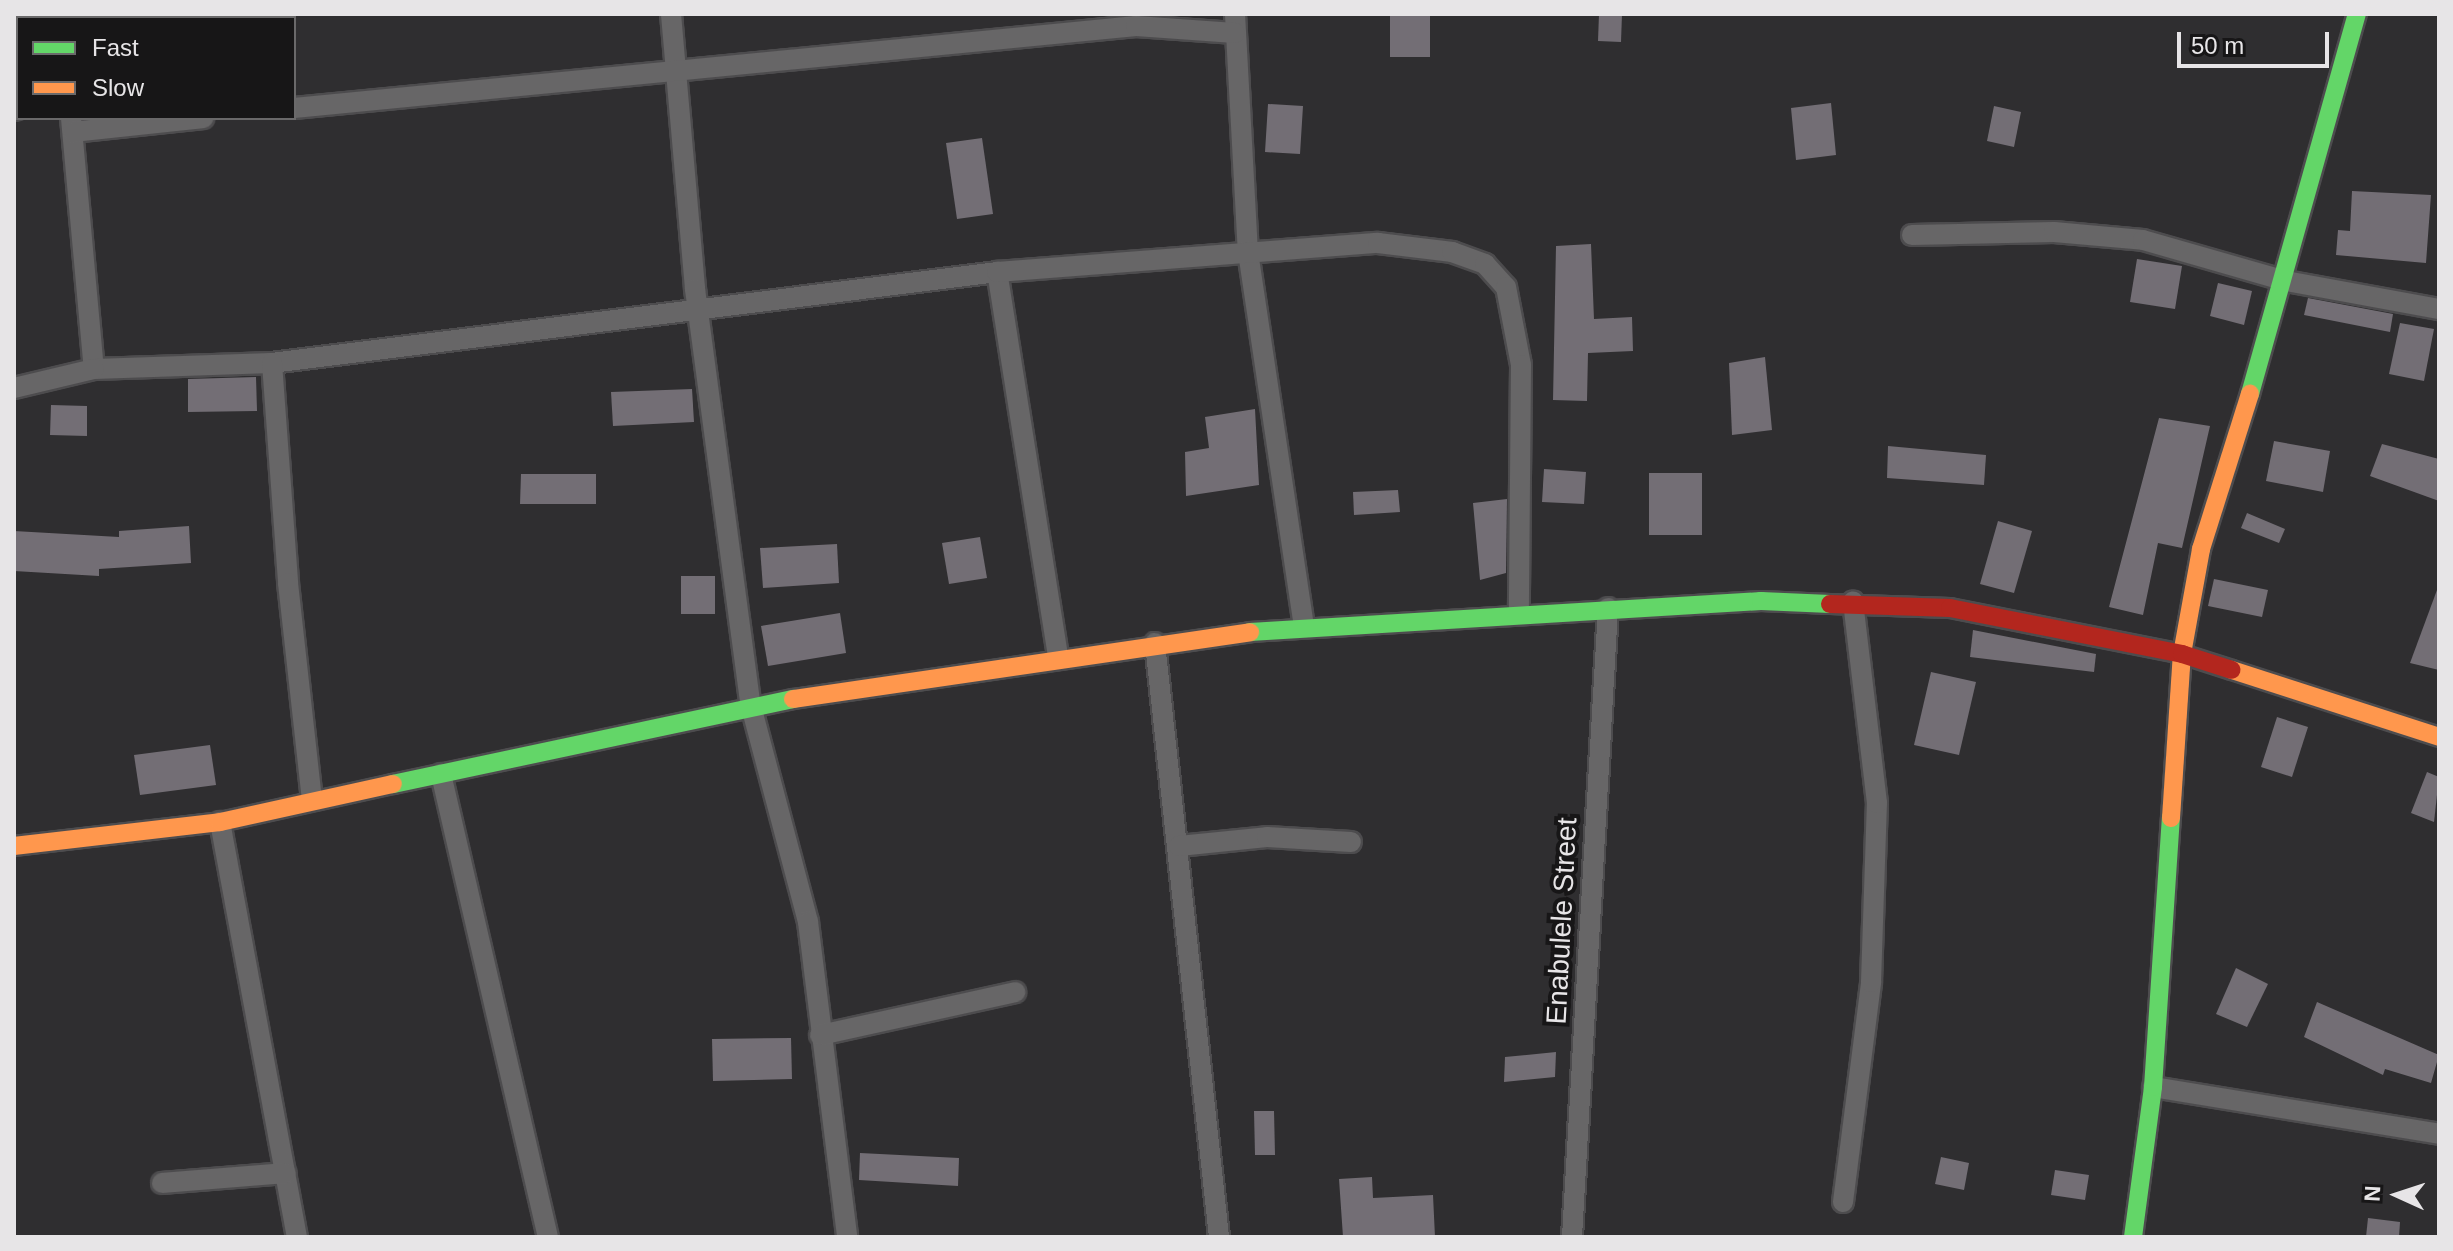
<!DOCTYPE html>
<style>
body{margin:0}
#map{position:relative;width:2453px;height:1251px;overflow:hidden;background:#2f2e30;font-family:Arial,sans-serif}
div>[style]{position:absolute}
[style*='--x']{left:calc(var(--x)*1px);top:calc(var(--y)*1px);width:calc(var(--w)*1px);rotate:calc(var(--a)*1deg)}
.building>*{inset:0;background:#736e75}
.roads{filter:drop-shadow(2px 0 #4d4c4e) drop-shadow(-2px 0 #4d4c4e) drop-shadow(0 2px #4d4c4e) drop-shadow(0 -2px #4d4c4e)}
.street>*{height:20px;margin:-10px;padding:0 10px;transform-origin:10px;border-radius:10px;background:#676667}
.fast>*{height:18px;margin:-9px;padding:0 9px;transform-origin:9px;border-radius:9px;background:#63d668}
.slow>*{height:18px;margin:-9px;padding:0 9px;transform-origin:9px;border-radius:9px;background:#ff974d}
.jam>*{height:18px;margin:-9px;padding:0 9px;transform-origin:9px;border-radius:9px;background:#b3261e}
span{translate:-50% -50%;white-space:nowrap;text-align:center;line-height:1.15;-webkit-text-stroke:8px #171617;paint-order:stroke}
.street-label{font-size:28px;color:#e7e5e7}
.frame{position:absolute;inset:0;border:16px solid #e7e5e7;pointer-events:none}
.legend{position:absolute;left:16px;top:16px;width:280px;height:104px;box-sizing:border-box;background:#171617;border:2px solid #6a696a;margin:0;padding:10px 14px;list-style:none;font-size:24px;color:#e7e5e7}
.legend li{display:flex;align-items:center;gap:16px;height:40px}
.legend b{width:40px;border:2px solid #6a696a}
.north{position:absolute;left:2357px;top:1155px;width:80px;height:80px;-webkit-text-stroke:6px #171617;paint-order:stroke;rotate:273deg;font-size:22px;font-weight:700;line-height:32px;text-align:center;color:#e7e5e7}
.north::after{content:'';display:block;margin:auto;width:28px;height:36px;background:#e7e5e7;clip-path:polygon(50% 0,100% 100%,50% 72%,0 100%)}
.scale{position:absolute;left:2177px;top:32px;width:152px;height:36px;box-sizing:border-box;border:4px solid #e7e5e7;border-top:0;padding-left:10px;font-size:24px;line-height:28px;white-space:nowrap;color:#e7e5e7;-webkit-text-stroke:6px #171617;paint-order:stroke}
</style>
<div id="map">
<div class="building">
<div style="clip-path:polygon(1390px 14px,1430px 14px,1430px 57px,1390px 57px)"></div>
<div style="clip-path:polygon(1599px 14px,1622px 14px,1621px 42px,1598px 41px)"></div>
<div style="clip-path:polygon(1831px 103px,1836px 155px,1796px 160px,1791px 108px)"></div>
<div style="clip-path:polygon(1268px 104px,1303px 106px,1300px 154px,1265px 152px)"></div>
<div style="clip-path:polygon(1994px 106px,2021px 112px,2014px 147px,1987px 141px)"></div>
<div style="clip-path:polygon(982px 138px,993px 214px,957px 219px,946px 143px)"></div>
<div style="clip-path:polygon(2352px 191px,2431px 195px,2426px 263px,2336px 255px,2338px 230px,2350px 231px)"></div>
<div style="clip-path:polygon(1591px 244px,1594px 319px,1632px 317px,1633px 351px,1588px 353px,1587px 401px,1553px 400px,1556px 246px)"></div>
<div style="clip-path:polygon(2137px 259px,2182px 266px,2175px 309px,2130px 302px)"></div>
<div style="clip-path:polygon(2218px 283px,2252px 291px,2244px 325px,2210px 316px)"></div>
<div style="clip-path:polygon(2308px 298px,2393px 314px,2390px 332px,2304px 315px)"></div>
<div style="clip-path:polygon(2400px 323px,2434px 329px,2424px 381px,2389px 374px)"></div>
<div style="clip-path:polygon(1765px 357px,1772px 430px,1732px 435px,1729px 363px)"></div>
<div style="clip-path:polygon(256px 377px,257px 411px,188px 412px,188px 379px)"></div>
<div style="clip-path:polygon(692px 389px,694px 422px,613px 426px,611px 392px)"></div>
<div style="clip-path:polygon(51px 405px,87px 406px,87px 436px,50px 435px)"></div>
<div style="clip-path:polygon(1255px 409px,1259px 485px,1186px 496px,1185px 452px,1209px 448px,1205px 417px)"></div>
<div style="clip-path:polygon(2159px 418px,2210px 426px,2182px 548px,2158px 543px,2143px 615px,2109px 607px)"></div>
<div style="clip-path:polygon(2274px 441px,2330px 451px,2323px 492px,2266px 481px)"></div>
<div style="clip-path:polygon(2382px 444px,2439px 459px,2439px 501px,2370px 476px)"></div>
<div style="clip-path:polygon(1888px 446px,1986px 455px,1984px 485px,1887px 478px)"></div>
<div style="clip-path:polygon(1544px 469px,1586px 472px,1584px 504px,1542px 502px)"></div>
<div style="clip-path:polygon(1649px 473px,1702px 473px,1702px 535px,1649px 535px)"></div>
<div style="clip-path:polygon(521px 474px,596px 474px,596px 504px,520px 504px)"></div>
<div style="clip-path:polygon(1398px 490px,1400px 512px,1354px 515px,1353px 492px)"></div>
<div style="clip-path:polygon(1507px 499px,1506px 573px,1480px 580px,1473px 503px)"></div>
<div style="clip-path:polygon(2247px 513px,2285px 529px,2279px 543px,2241px 528px)"></div>
<div style="clip-path:polygon(1998px 521px,2032px 531px,2014px 593px,1980px 584px)"></div>
<div style="clip-path:polygon(189px 526px,191px 563px,99px 569px,99px 576px,14px 571px,14px 531px,119px 537px,119px 531px)"></div>
<div style="clip-path:polygon(980px 537px,987px 578px,949px 584px,942px 543px)"></div>
<div style="clip-path:polygon(837px 544px,839px 583px,763px 588px,760px 548px)"></div>
<div style="clip-path:polygon(681px 576px,715px 576px,715px 614px,681px 614px)"></div>
<div style="clip-path:polygon(2214px 579px,2268px 590px,2262px 617px,2208px 606px)"></div>
<div style="clip-path:polygon(2437px 590px,2439px 590px,2439px 670px,2410px 663px)"></div>
<div style="clip-path:polygon(840px 613px,846px 653px,768px 666px,761px 626px)"></div>
<div style="clip-path:polygon(1973px 630px,2096px 654px,2094px 672px,1970px 657px)"></div>
<div style="clip-path:polygon(1931px 672px,1976px 682px,1959px 755px,1914px 745px)"></div>
<div style="clip-path:polygon(2277px 717px,2308px 727px,2292px 777px,2261px 767px)"></div>
<div style="clip-path:polygon(210px 745px,216px 785px,140px 795px,134px 755px)"></div>
<div style="clip-path:polygon(2427px 772px,2439px 777px,2434px 822px,2411px 813px)"></div>
<div style="clip-path:polygon(2236px 968px,2268px 984px,2247px 1027px,2216px 1014px)"></div>
<div style="clip-path:polygon(2317px 1002px,2439px 1055px,2431px 1083px,2385px 1069px,2383px 1075px,2304px 1037px)"></div>
<div style="clip-path:polygon(791px 1038px,792px 1079px,713px 1081px,712px 1039px)"></div>
<div style="clip-path:polygon(1556px 1052px,1555px 1077px,1504px 1082px,1505px 1057px)"></div>
<div style="clip-path:polygon(1254px 1111px,1274px 1111px,1275px 1155px,1255px 1155px)"></div>
<div style="clip-path:polygon(860px 1153px,959px 1158px,958px 1186px,859px 1180px)"></div>
<div style="clip-path:polygon(1941px 1157px,1969px 1163px,1964px 1190px,1935px 1184px)"></div>
<div style="clip-path:polygon(2055px 1170px,2089px 1175px,2085px 1200px,2051px 1195px)"></div>
<div style="clip-path:polygon(1372px 1177px,1373px 1198px,1433px 1195px,1435px 1237px,1343px 1237px,1339px 1179px)"></div>
<div style="clip-path:polygon(2368px 1218px,2400px 1222px,2399px 1237px,2366px 1237px)"></div>
</div>
<div class="roads">
<div class="street">
<div style="--x:671;--y:14;--w:276;--a:85"></div>
<div style="--x:695;--y:289;--w:421;--a:82.4"></div>
<div style="--x:751;--y:706;--w:223;--a:75.2"></div>
<div style="--x:808;--y:922;--w:317;--a:82.9"></div>
<div style="--x:1235;--y:14;--w:238;--a:86.9"></div>
<div style="--x:1248;--y:252;--w:377;--a:81.5"></div>
<div style="--x:66;--y:18;--w:4;--a:-90"></div>
<div style="--x:294;--y:108;--w:846;--a:-5.56"></div>
<div style="--x:1136;--y:26;--w:99;--a:4"></div>
<div style="--x:14;--y:110;--w:4;--a:-14"></div>
<div style="--x:71;--y:118;--w:252;--a:84.8"></div>
<div style="--x:94;--y:369;--w:178;--a:-1.9"></div>
<div style="--x:272;--y:363;--w:731;--a:-7.15"></div>
<div style="--x:73;--y:132;--w:131;--a:-6.1"></div>
<div style="--x:1912;--y:235;--w:142;--a:-1.2"></div>
<div style="--x:2054;--y:232;--w:89;--a:5.1"></div>
<div style="--x:2143;--y:240;--w:149;--a:16"></div>
<div style="--x:2286;--y:281;--w:156;--a:10.4"></div>
<div style="--x:272;--y:363;--w:221;--a:85.8"></div>
<div style="--x:288;--y:583;--w:217;--a:83.7"></div>
<div style="--x:14;--y:388;--w:82;--a:-13.4"></div>
<div style="--x:1155;--y:643;--w:597;--a:83.85"></div>
<div style="--x:1058;--y:656;--w:389;--a:-99"></div>
<div style="--x:997;--y:272;--w:382;--a:-4.4"></div>
<div style="--x:1378;--y:243;--w:75;--a:6.9"></div>
<div style="--x:1452;--y:252;--w:35;--a:20"></div>
<div style="--x:1485;--y:264;--w:31;--a:48"></div>
<div style="--x:1506;--y:287;--w:79;--a:79.1"></div>
<div style="--x:1521;--y:365;--w:247;--a:90.5"></div>
<div style="--x:441;--y:774;--w:475;--a:77"></div>
<div style="--x:220;--y:822;--w:422;--a:79.5"></div>
<div style="--x:1179;--y:846;--w:88;--a:-5.8"></div>
<div style="--x:1267;--y:837;--w:84;--a:3.4"></div>
<div style="--x:820;--y:1035;--w:200;--a:-12.4"></div>
<div style="--x:2153;--y:1087;--w:290;--a:9.3"></div>
<div style="--x:162;--y:1183;--w:124;--a:-4.6"></div>
<div style="--x:1843;--y:1202;--w:222;--a:-82.7"></div>
<div style="--x:1871;--y:982;--w:179;--a:-88.1"></div>
<div style="--x:1877;--y:803;--w:203;--a:-96.8"></div>
<div style="--x:1572;--y:1237;--w:630;--a:-86.72"></div>
</div>
<div class="fast">
<div style="--x:2250;--y:394;--w:395;--a:-74.3"></div>
<div style="--x:1250;--y:632;--w:512;--a:-3.47"></div>
<div style="--x:1761;--y:601;--w:69;--a:2.5"></div>
<div style="--x:393;--y:784;--w:409;--a:-12"></div>
<div style="--x:2133;--y:1237;--w:151;--a:-82.4"></div>
<div style="--x:2153;--y:1087;--w:270;--a:-86.2"></div>
</div>
<div class="slow">
<div style="--x:2232;--y:670;--w:218;--a:17.9"></div>
<div style="--x:793;--y:699;--w:462;--a:-8.3"></div>
<div style="--x:2171;--y:818;--w:164;--a:-86.2"></div>
<div style="--x:2182;--y:654;--w:107;--a:-79.7"></div>
<div style="--x:2201;--y:549;--w:163;--a:-72.5"></div>
<div style="--x:14;--y:846;--w:207;--a:-6.6"></div>
<div style="--x:220;--y:822;--w:177;--a:-12.4"></div>
</div>
<div class="jam">
<div style="--x:1830;--y:604;--w:120;--a:1.9"></div>
<div style="--x:1950;--y:608;--w:237;--a:11.2"></div>
<div style="--x:2182;--y:654;--w:52;--a:17.7"></div>
</div>
</div>
<div class="street-label">
<span style="left:1562px;top:921px;rotate:-87deg">Enabulele Street</span>
</div>
<div class="frame"></div>
<ul class="legend">
<li><b style="height:10px;background:#63d668"></b>Fast</li>
<li><b style="height:10px;background:#ff974d"></b>Slow</li>
</ul>
<div class="north">N</div>
<div class="scale">50 m</div>
</div>
